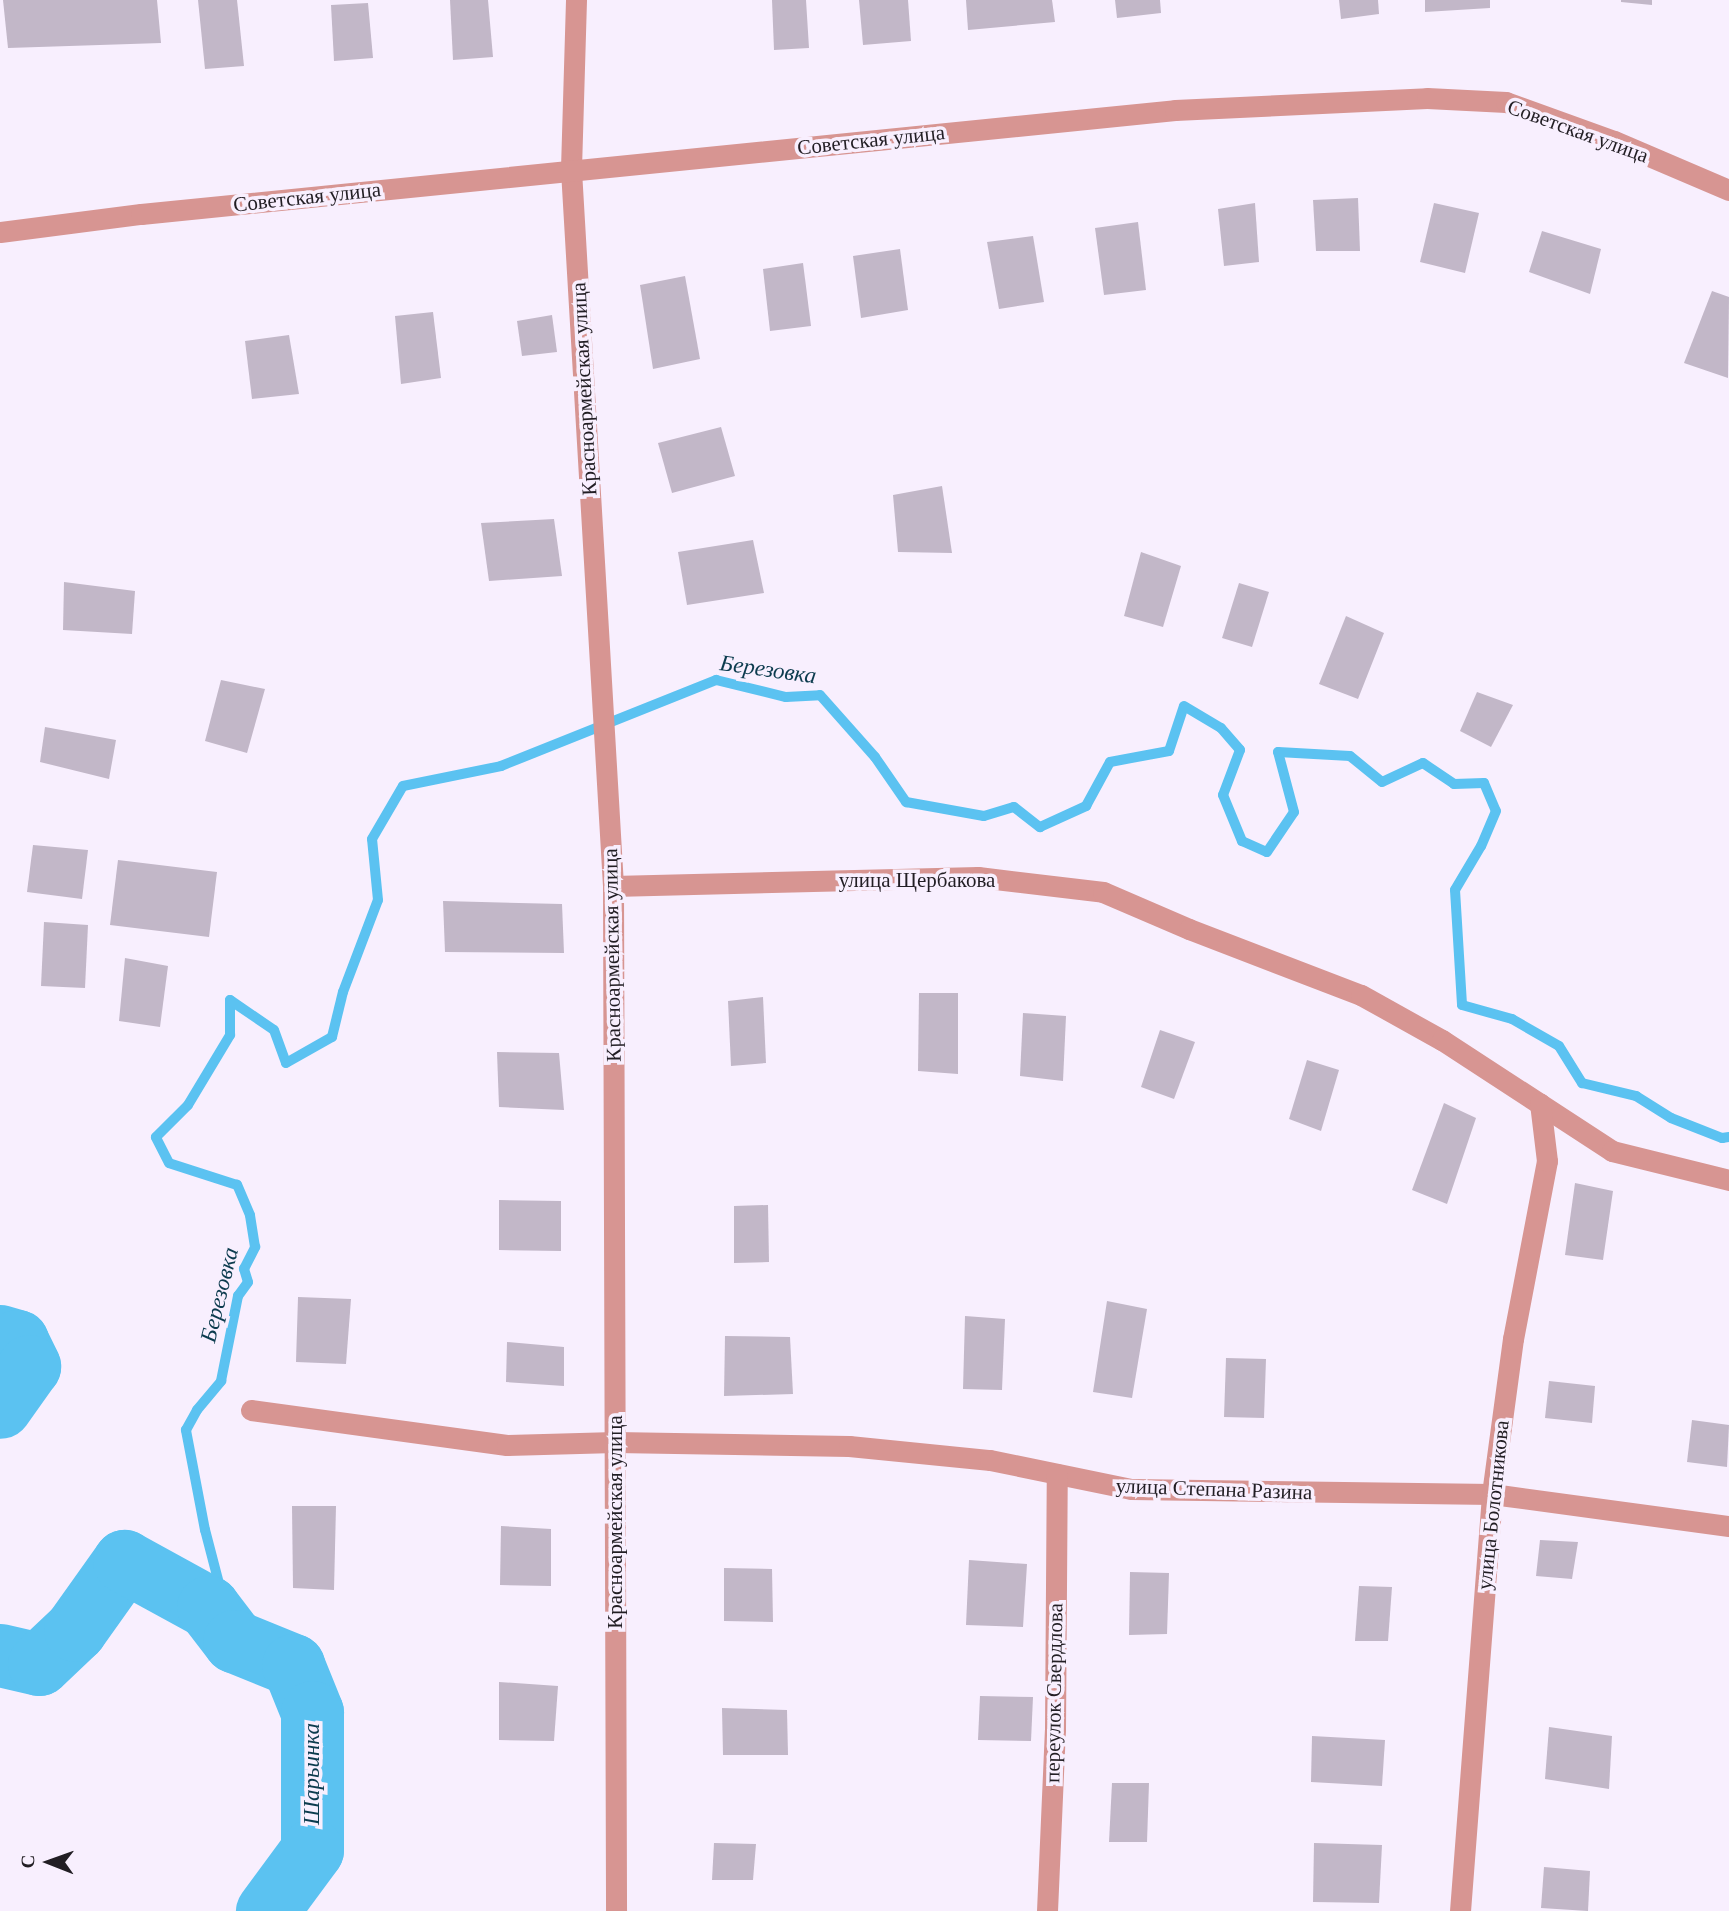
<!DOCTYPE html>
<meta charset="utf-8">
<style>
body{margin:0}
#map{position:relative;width:1729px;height:1911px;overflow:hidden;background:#f8effe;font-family:Georgia,serif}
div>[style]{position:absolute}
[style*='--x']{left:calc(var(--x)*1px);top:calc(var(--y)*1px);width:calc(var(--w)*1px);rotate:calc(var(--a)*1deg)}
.stream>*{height:10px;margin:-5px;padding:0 5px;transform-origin:5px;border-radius:5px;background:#5bc2f1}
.river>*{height:63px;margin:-31.5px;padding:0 31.5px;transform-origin:31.5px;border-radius:31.5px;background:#5bc2f1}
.building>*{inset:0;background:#c2b7c8}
.minor>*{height:21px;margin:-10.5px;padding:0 10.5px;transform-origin:10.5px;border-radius:10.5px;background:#d79592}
span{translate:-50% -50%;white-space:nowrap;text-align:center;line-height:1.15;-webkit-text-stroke:7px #f8effe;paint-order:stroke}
.street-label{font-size:21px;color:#221e24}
.water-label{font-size:23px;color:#0c3b4e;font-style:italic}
.north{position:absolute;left:14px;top:1827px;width:70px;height:70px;-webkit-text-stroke:5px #f8effe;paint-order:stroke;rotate:271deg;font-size:19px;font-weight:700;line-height:28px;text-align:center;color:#221e24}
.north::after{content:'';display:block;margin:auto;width:24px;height:32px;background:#221e24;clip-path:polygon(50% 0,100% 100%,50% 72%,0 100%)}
</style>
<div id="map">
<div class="stream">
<div style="--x:234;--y:1641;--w:115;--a:-104.6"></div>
<div style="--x:205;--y:1530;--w:102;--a:-100.8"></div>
<div style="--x:186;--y:1430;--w:23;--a:-61"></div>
<div style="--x:197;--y:1410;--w:38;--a:-50"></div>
<div style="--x:221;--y:1381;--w:87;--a:-78.7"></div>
<div style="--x:238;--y:1296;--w:17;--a:-54"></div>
<div style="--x:248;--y:1282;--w:14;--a:-107"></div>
<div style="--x:244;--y:1269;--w:25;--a:-63"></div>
<div style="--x:255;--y:1247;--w:32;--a:-99"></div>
<div style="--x:250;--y:1215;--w:33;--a:-113"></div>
<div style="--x:237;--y:1185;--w:71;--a:-162.1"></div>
<div style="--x:169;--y:1163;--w:29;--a:-117"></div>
<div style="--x:156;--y:1137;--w:45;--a:-45"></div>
<div style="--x:188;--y:1105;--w:82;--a:-59"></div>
<div style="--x:230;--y:1035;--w:35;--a:-90"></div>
<div style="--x:230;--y:1000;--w:53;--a:34.3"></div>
<div style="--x:274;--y:1030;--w:35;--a:70"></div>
<div style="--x:286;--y:1063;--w:53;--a:-29.5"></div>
<div style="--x:332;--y:1037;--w:46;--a:-76.3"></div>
<div style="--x:343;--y:992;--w:98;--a:-69.2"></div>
<div style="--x:378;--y:900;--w:61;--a:-95.6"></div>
<div style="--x:372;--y:839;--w:61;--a:-59.7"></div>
<div style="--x:403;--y:786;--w:100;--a:-11.5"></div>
<div style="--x:501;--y:766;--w:232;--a:-21.8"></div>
<div style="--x:716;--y:680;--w:72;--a:13.7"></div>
<div style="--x:786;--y:697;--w:34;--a:-3"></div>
<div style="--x:820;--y:695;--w:83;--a:48.4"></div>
<div style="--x:875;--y:757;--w:55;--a:55.4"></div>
<div style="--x:906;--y:802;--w:79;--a:10.2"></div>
<div style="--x:984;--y:816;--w:31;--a:-17"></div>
<div style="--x:1014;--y:807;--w:33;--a:38"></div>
<div style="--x:1040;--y:827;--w:51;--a:-24.5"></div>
<div style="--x:1086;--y:806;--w:50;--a:-61.4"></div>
<div style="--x:1110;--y:762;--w:60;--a:-10.6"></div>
<div style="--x:1169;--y:751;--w:47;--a:-71.6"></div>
<div style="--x:1184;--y:706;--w:43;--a:30.7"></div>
<div style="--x:1221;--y:728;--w:29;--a:49"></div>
<div style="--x:1240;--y:750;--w:48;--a:110.7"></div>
<div style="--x:1223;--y:795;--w:50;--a:67.6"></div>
<div style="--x:1242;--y:841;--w:27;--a:24"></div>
<div style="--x:1267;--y:852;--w:48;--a:-56"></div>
<div style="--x:1294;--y:812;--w:62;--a:-104.9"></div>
<div style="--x:1278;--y:752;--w:72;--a:3.2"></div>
<div style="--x:1350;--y:756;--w:41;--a:39.1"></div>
<div style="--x:1382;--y:782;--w:45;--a:-24.9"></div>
<div style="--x:1423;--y:763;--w:37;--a:34"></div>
<div style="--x:1454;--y:784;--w:30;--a:-2"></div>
<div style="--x:1484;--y:783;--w:30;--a:67"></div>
<div style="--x:1496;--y:811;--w:38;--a:113"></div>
<div style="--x:1481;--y:846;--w:51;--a:120.6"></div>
<div style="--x:1455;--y:890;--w:115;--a:86.5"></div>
<div style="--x:1462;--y:1005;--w:52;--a:15.6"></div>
<div style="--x:1512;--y:1019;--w:54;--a:29.9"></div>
<div style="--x:1559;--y:1046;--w:44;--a:58.1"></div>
<div style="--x:1582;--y:1083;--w:56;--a:13.5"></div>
<div style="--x:1636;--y:1096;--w:41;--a:32.2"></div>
<div style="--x:1671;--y:1118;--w:55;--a:21.4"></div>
<div style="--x:1722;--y:1138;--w:7;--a:-8"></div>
</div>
<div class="river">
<div style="--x:0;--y:1336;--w:18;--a:16"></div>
<div style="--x:17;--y:1341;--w:28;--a:64"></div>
<div style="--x:29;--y:1366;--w:50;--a:125.3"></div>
<div style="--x:0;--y:1655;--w:40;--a:13"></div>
<div style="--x:39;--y:1664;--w:50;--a:-43.4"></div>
<div style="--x:75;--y:1630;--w:85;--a:-54.6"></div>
<div style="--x:124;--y:1561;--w:96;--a:28.7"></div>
<div style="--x:208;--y:1607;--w:43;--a:52.6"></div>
<div style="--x:234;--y:1641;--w:64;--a:22.1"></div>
<div style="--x:293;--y:1665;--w:51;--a:68"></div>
<div style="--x:312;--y:1712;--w:138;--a:90"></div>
<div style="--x:312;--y:1850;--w:76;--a:126.4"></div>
</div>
<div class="building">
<div style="clip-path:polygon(3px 0,157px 0,161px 43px,8px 48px)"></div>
<div style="clip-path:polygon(198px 0,237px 0,244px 66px,205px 69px)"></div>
<div style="clip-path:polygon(450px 0,488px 0,493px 57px,453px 60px)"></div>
<div style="clip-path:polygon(772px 0,806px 0,809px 48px,774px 50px)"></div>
<div style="clip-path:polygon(859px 0,908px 0,911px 41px,863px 45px)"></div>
<div style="clip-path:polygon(966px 0,1052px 0,1055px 22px,968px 30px)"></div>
<div style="clip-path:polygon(1115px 0,1160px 0,1161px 13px,1117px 18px)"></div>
<div style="clip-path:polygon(1339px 0,1378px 0,1379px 14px,1341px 19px)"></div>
<div style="clip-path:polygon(1425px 0,1490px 0,1490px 8px,1425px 12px)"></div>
<div style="clip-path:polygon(1621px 0,1652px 0,1652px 5px,1621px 2px)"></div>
<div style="clip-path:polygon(368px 3px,373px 58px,334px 61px,331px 5px)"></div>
<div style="clip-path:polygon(1358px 198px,1360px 251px,1316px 251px,1313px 200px)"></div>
<div style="clip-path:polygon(1255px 203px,1259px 262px,1224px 266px,1218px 209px)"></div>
<div style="clip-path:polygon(1434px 203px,1479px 213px,1465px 273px,1420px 262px)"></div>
<div style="clip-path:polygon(1138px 222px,1146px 290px,1104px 295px,1095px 228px)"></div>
<div style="clip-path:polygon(1542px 231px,1601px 249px,1590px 294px,1529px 272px)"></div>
<div style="clip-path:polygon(1033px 236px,1044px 302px,999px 309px,987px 242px)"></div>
<div style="clip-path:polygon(900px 249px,908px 310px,861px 318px,853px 256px)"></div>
<div style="clip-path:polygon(803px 263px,811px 326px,770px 331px,763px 269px)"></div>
<div style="clip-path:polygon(685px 276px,700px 359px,653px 369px,640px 285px)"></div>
<div style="clip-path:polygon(1712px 291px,1729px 297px,1728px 378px,1684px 363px)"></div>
<div style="clip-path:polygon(433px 312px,441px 378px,401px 384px,395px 316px)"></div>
<div style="clip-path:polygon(552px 315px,557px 352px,522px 356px,517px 321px)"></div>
<div style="clip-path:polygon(289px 335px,299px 394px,252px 399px,245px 341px)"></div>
<div style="clip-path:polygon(721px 427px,735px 476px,672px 493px,658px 443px)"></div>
<div style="clip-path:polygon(942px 486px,952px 553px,898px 552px,893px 495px)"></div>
<div style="clip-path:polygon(554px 519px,562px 576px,489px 581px,481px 523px)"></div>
<div style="clip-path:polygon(753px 540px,764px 593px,687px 605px,678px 552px)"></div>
<div style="clip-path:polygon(1141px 552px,1181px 566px,1163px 627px,1124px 616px)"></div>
<div style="clip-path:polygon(64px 582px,135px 591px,132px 634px,63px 630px)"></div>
<div style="clip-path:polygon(1239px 583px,1269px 592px,1252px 647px,1222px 638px)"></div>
<div style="clip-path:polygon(1346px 616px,1384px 633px,1358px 699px,1319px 684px)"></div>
<div style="clip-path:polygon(221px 680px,265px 689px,247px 753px,205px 741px)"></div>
<div style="clip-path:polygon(1477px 692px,1513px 705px,1491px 747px,1460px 731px)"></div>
<div style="clip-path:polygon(45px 727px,116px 740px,109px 779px,40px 762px)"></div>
<div style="clip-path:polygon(33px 845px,88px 850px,82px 899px,27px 892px)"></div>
<div style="clip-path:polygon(118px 860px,217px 872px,209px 937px,110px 925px)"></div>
<div style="clip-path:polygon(443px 901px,562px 904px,564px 953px,445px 952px)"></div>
<div style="clip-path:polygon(44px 922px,88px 925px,85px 988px,41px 986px)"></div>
<div style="clip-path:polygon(125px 958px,168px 966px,160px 1027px,119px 1021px)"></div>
<div style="clip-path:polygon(919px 993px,958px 993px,958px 1074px,918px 1071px)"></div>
<div style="clip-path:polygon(763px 997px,766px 1063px,731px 1066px,728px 1001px)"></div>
<div style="clip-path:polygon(1023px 1013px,1066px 1016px,1063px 1081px,1020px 1076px)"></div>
<div style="clip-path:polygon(1160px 1030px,1195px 1042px,1174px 1099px,1141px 1087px)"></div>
<div style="clip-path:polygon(497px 1052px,559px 1053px,564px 1110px,499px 1107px)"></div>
<div style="clip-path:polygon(1307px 1060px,1339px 1070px,1321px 1131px,1289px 1119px)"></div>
<div style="clip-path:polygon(1444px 1103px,1476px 1118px,1447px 1204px,1412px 1190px)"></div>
<div style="clip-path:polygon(1575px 1183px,1613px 1191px,1603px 1260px,1565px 1255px)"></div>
<div style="clip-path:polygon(499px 1200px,561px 1201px,561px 1251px,499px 1250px)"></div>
<div style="clip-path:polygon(768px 1205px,769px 1262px,734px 1263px,734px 1206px)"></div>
<div style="clip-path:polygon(298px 1297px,351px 1299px,346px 1364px,296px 1362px)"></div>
<div style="clip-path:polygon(1107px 1301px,1147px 1309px,1132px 1398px,1093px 1392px)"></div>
<div style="clip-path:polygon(965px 1316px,1005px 1319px,1002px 1390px,963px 1389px)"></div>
<div style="clip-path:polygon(725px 1336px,790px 1337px,793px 1394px,724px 1396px)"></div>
<div style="clip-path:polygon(507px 1342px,564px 1347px,564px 1386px,506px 1382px)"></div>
<div style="clip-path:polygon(1226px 1358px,1266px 1359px,1264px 1418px,1224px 1417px)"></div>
<div style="clip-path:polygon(1549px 1381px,1595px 1386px,1592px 1423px,1545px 1418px)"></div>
<div style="clip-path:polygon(1692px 1420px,1729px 1425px,1727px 1467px,1687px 1462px)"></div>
<div style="clip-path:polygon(292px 1506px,336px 1506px,334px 1590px,293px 1588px)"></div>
<div style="clip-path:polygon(501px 1526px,551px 1529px,551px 1586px,500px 1585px)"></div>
<div style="clip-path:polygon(1540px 1540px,1578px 1542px,1572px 1579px,1536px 1576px)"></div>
<div style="clip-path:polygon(969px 1560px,1027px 1564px,1023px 1627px,966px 1625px)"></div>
<div style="clip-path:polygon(724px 1568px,772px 1569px,773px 1622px,724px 1621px)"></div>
<div style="clip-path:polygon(1130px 1572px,1169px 1573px,1167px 1634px,1129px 1635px)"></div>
<div style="clip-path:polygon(1359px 1586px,1392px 1587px,1388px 1641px,1355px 1641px)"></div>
<div style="clip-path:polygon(499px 1682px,558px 1686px,554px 1741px,499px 1740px)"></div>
<div style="clip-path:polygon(980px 1696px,1033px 1697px,1031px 1741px,978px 1740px)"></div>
<div style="clip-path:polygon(722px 1708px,787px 1710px,788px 1755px,723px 1755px)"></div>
<div style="clip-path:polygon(1549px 1727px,1612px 1736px,1609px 1789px,1545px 1779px)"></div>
<div style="clip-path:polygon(1312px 1736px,1385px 1740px,1382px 1786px,1311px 1782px)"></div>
<div style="clip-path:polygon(1112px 1783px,1149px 1783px,1147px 1842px,1109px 1842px)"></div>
<div style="clip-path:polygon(714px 1843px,756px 1844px,753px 1880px,712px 1880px)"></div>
<div style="clip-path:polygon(1314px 1843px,1382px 1845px,1379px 1903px,1313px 1902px)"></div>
<div style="clip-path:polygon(1544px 1867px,1590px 1871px,1588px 1911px,1541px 1908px)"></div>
</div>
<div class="minor">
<div style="--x:576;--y:0;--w:170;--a:91.7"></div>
<div style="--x:571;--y:170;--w:717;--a:86.64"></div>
<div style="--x:613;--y:886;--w:1025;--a:89.83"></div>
<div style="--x:0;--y:232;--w:142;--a:-7.3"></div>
<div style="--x:141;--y:214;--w:1039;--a:-5.74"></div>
<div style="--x:1175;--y:110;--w:252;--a:-2.7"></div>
<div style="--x:1427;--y:98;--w:79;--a:2.9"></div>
<div style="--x:1506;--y:102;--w:115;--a:19.9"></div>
<div style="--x:1614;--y:141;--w:125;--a:23.1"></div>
<div style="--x:613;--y:886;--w:365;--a:-1.4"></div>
<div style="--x:978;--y:877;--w:126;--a:6.8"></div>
<div style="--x:1103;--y:892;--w:94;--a:23.3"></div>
<div style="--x:1189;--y:929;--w:184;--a:21"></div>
<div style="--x:1361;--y:995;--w:93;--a:29.1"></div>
<div style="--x:1442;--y:1040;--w:203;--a:33.1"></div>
<div style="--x:1612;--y:1151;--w:121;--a:13.9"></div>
<div style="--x:251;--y:1410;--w:258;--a:7.8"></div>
<div style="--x:507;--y:1445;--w:108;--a:-1.6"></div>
<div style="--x:615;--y:1442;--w:234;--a:1"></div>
<div style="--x:849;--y:1446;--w:142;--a:5.7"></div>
<div style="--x:990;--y:1460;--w:144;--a:11.6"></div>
<div style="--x:1131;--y:1489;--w:361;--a:0.8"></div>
<div style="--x:1492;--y:1494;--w:239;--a:7.7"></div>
<div style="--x:1047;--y:1911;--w:181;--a:-87.5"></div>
<div style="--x:1055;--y:1730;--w:256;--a:-89.6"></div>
<div style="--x:1460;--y:1911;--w:418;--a:-85.6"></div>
<div style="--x:1492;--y:1494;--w:156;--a:-82.3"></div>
<div style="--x:1513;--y:1339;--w:181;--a:-79.2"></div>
<div style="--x:1547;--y:1161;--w:58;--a:-96.9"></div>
</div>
<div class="street-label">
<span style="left:1578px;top:131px;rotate:20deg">Советская улица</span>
<span style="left:871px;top:140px;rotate:-6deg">Советская улица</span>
<span style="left:307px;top:197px;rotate:-6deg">Советская улица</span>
<span style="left:584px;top:389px;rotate:-93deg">Красноармейская улица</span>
<span style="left:917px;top:880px">улица Щербакова</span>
<span style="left:612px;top:955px;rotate:-91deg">Красноармейская улица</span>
<span style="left:1214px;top:1489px;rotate:2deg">улица Степана Разина</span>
<span style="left:1493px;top:1505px;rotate:-84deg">улица Болотникова</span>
<span style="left:615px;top:1522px;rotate:-90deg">Красноармейская улица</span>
<span style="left:1054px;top:1693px;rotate:-89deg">переулок Свердлова</span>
</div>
<div class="water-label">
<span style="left:768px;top:670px;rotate:8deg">Березовка</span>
<span style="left:220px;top:1295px;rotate:-76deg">Березовка</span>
<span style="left:312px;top:1774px;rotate:-90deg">Шарьинка</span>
</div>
<div class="north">С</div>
</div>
